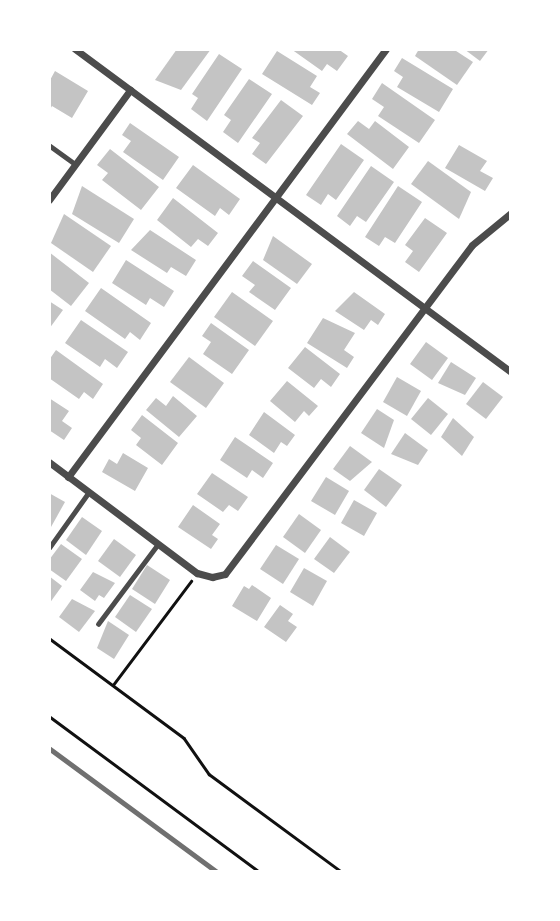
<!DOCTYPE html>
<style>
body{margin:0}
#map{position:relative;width:560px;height:921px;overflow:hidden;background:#fff;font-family:Georgia,serif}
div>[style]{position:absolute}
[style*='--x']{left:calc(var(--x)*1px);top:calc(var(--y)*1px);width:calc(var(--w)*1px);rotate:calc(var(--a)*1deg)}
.building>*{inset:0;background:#c4c4c4}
.path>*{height:2.5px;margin:-1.25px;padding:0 1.25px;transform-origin:1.25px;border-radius:1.25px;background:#111}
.service>*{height:4.5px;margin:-2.25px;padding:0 2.25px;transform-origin:2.25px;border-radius:2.25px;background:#4c4c4c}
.minor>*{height:7px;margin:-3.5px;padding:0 3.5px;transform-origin:3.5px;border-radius:3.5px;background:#4c4c4c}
.rail>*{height:4.5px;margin:-2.25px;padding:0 2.25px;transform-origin:2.25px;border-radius:2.25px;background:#707070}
span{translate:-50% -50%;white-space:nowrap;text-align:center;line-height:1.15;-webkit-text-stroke:7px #fff;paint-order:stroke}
.frame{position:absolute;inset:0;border:51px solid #fff;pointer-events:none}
</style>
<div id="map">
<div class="building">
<div style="clip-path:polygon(177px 49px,211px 49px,181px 90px,155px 80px)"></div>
<div style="clip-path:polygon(291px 49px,338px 49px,348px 56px,337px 71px,327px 64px,322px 71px)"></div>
<div style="clip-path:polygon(419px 49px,453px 49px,473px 62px,457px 85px,415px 56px)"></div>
<div style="clip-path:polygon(464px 49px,489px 49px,480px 61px)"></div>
<div style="clip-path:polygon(277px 51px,317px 76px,310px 87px,320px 93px,312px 105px,262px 74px)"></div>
<div style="clip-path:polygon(219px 54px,242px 69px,207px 121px,191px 109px,198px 98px,192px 94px)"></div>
<div style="clip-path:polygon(402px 58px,453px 89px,439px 112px,397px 87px,403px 77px,394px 71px)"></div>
<div style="clip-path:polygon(55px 71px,88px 91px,72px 118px,52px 106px,49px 111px,49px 82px)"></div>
<div style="clip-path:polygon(249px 79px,272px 94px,238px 143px,223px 132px,231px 120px,224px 115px)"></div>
<div style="clip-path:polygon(382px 83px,435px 120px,419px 143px,378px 116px,384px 107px,372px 99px)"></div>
<div style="clip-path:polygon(281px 100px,303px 116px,266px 164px,252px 154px,260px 143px,252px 138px)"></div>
<div style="clip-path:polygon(358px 121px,369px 129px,375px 121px,409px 147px,393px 169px,347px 134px)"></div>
<div style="clip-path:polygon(130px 123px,179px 157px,163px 180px,123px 152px,131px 141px,122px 135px)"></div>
<div style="clip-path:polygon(341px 144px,364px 160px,336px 200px,328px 194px,321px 205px,306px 195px)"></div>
<div style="clip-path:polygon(459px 145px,487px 161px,480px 171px,493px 178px,485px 191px,445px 168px)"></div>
<div style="clip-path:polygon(110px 149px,159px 187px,141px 210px,102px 180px,108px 173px,97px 165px)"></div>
<div style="clip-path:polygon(428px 161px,471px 192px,459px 219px,411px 184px)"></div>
<div style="clip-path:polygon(193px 165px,240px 199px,229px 215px,220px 208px,215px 216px,176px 188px)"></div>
<div style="clip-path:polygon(371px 166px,394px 182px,366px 222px,357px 216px,350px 226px,337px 216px)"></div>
<div style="clip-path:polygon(82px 186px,134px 219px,119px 243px,72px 214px)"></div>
<div style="clip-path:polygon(398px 186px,422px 202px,395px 243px,385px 237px,379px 246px,365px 237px)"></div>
<div style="clip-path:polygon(173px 198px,218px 233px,208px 246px,198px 239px,191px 247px,157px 220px)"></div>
<div style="clip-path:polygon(64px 214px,111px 246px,93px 272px,51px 243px)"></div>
<div style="clip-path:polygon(425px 218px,447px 233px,419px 272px,405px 262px,413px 251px,405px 245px)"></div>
<div style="clip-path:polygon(150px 230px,196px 260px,186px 276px,171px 267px,167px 273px,131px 250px)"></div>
<div style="clip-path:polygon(273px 236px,312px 264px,297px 284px,263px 260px)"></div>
<div style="clip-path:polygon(49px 252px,89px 283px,71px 306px,49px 289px)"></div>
<div style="clip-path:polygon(126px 260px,174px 291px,164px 307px,150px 298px,146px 305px,112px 283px)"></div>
<div style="clip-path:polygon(253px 261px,291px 288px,275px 310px,249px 292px,255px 285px,242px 276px)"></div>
<div style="clip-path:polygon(101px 288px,151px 323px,140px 340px,130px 332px,125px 339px,85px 311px)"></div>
<div style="clip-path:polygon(232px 292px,273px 321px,255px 346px,214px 317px)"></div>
<div style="clip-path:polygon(354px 292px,385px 314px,378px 325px,371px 320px,364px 330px,335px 311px)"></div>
<div style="clip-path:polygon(49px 301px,63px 310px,49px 329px)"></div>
<div style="clip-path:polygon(323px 318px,355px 333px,344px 350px,354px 357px,347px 368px,307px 343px)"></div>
<div style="clip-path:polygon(81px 320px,128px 352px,117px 368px,105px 359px,100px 367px,65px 343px)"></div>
<div style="clip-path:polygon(211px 323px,249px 350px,232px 374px,203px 354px,211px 342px,202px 336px)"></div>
<div style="clip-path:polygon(426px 342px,448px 358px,432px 380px,410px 364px)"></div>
<div style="clip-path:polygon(305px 347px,340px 374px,331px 387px,321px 379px,314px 388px,288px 368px)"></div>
<div style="clip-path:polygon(56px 350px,103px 384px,93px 399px,84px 392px,79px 399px,49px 378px,49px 360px)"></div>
<div style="clip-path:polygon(189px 357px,224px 383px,206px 408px,170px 382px)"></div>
<div style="clip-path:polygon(451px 362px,476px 378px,465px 395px,438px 383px)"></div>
<div style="clip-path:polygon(397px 377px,421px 391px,407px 416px,383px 402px)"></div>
<div style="clip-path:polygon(287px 381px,318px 406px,309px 416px,304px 411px,295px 422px,270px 401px)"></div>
<div style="clip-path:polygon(483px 382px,503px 397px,486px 419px,466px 404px)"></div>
<div style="clip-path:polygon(173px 396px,197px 416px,179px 437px,146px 410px,156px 398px,166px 406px)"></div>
<div style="clip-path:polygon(49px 398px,69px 411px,62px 421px,72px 428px,64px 440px,49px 430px)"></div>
<div style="clip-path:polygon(428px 398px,448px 414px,431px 435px,411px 419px)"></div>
<div style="clip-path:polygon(377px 409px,394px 420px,384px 448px,361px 433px)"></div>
<div style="clip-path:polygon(264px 412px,295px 435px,287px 446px,281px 442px,274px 453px,249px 435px)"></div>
<div style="clip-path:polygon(142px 415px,178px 443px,162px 465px,136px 445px,141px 438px,131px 430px)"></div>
<div style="clip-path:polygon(453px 418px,474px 437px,462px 456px,441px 437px)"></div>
<div style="clip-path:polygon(405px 433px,428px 450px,418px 465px,391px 454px)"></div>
<div style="clip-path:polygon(235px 437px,273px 463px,263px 478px,252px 470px,247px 478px,220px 460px)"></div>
<div style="clip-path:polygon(350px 446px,372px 462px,350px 481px,333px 469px)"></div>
<div style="clip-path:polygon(123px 453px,148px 468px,135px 491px,102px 472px,109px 459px,117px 464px)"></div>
<div style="clip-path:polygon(379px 469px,402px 485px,386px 507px,364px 490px)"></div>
<div style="clip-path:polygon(212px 473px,248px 497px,238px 511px,229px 505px,223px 512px,197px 494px)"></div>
<div style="clip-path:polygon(326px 477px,349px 491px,335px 515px,311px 501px)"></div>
<div style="clip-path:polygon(49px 493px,65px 502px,51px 527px,49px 526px)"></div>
<div style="clip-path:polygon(354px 500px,377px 513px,364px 536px,341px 523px)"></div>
<div style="clip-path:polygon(193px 505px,220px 524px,212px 535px,218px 539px,211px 549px,178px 527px)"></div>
<div style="clip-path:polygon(299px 514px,321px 530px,305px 553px,283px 537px)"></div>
<div style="clip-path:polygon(82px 517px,102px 531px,86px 555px,66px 540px)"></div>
<div style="clip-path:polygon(330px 537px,350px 552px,334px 573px,314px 559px)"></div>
<div style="clip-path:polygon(114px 539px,136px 555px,120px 577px,98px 561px)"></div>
<div style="clip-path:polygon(61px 544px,82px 559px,66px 581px,49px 569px,49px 560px)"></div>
<div style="clip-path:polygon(276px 545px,299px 559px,283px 584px,260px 569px)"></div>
<div style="clip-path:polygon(147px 565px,170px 580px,155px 604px,132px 589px)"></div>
<div style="clip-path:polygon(304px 568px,327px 581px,313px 606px,290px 592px)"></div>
<div style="clip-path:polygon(93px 572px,115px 583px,104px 598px,99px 595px,95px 601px,80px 590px)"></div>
<div style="clip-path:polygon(49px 576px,62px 586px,49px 604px)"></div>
<div style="clip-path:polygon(252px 585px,271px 598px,257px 621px,232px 606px,244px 586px,249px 589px)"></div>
<div style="clip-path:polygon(130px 595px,152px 609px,136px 632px,115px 617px)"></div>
<div style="clip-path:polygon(72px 599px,95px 611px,79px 632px,59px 617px)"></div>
<div style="clip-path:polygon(280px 605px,293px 614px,288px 621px,297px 627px,286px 642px,264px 627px)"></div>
<div style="clip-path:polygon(108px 621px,129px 635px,114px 659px,97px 648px)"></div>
</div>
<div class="path">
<div style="--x:49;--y:638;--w:168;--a:36.5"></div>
<div style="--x:184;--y:738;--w:44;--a:55.2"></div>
<div style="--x:209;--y:774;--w:165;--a:36.4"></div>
<div style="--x:113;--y:685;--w:130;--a:-53.1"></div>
<div style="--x:49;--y:716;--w:262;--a:36.5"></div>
</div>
<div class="service">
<div style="--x:49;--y:145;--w:32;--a:36"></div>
<div style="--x:49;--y:548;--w:69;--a:-54.5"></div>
<div style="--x:98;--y:624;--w:100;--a:-53.1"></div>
</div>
<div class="minor">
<div style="--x:75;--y:49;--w:543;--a:36.53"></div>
<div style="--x:49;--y:200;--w:137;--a:-53.6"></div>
<div style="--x:49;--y:462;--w:185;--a:36.9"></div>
<div style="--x:197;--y:573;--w:16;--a:15"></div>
<div style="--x:212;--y:577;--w:13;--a:-13"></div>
<div style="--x:225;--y:574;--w:411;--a:-53.1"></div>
<div style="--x:472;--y:245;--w:50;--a:-39.4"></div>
<div style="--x:68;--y:477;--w:533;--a:-53.39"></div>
</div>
<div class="rail">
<div style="--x:49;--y:748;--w:209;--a:36.4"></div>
</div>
<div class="frame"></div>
</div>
